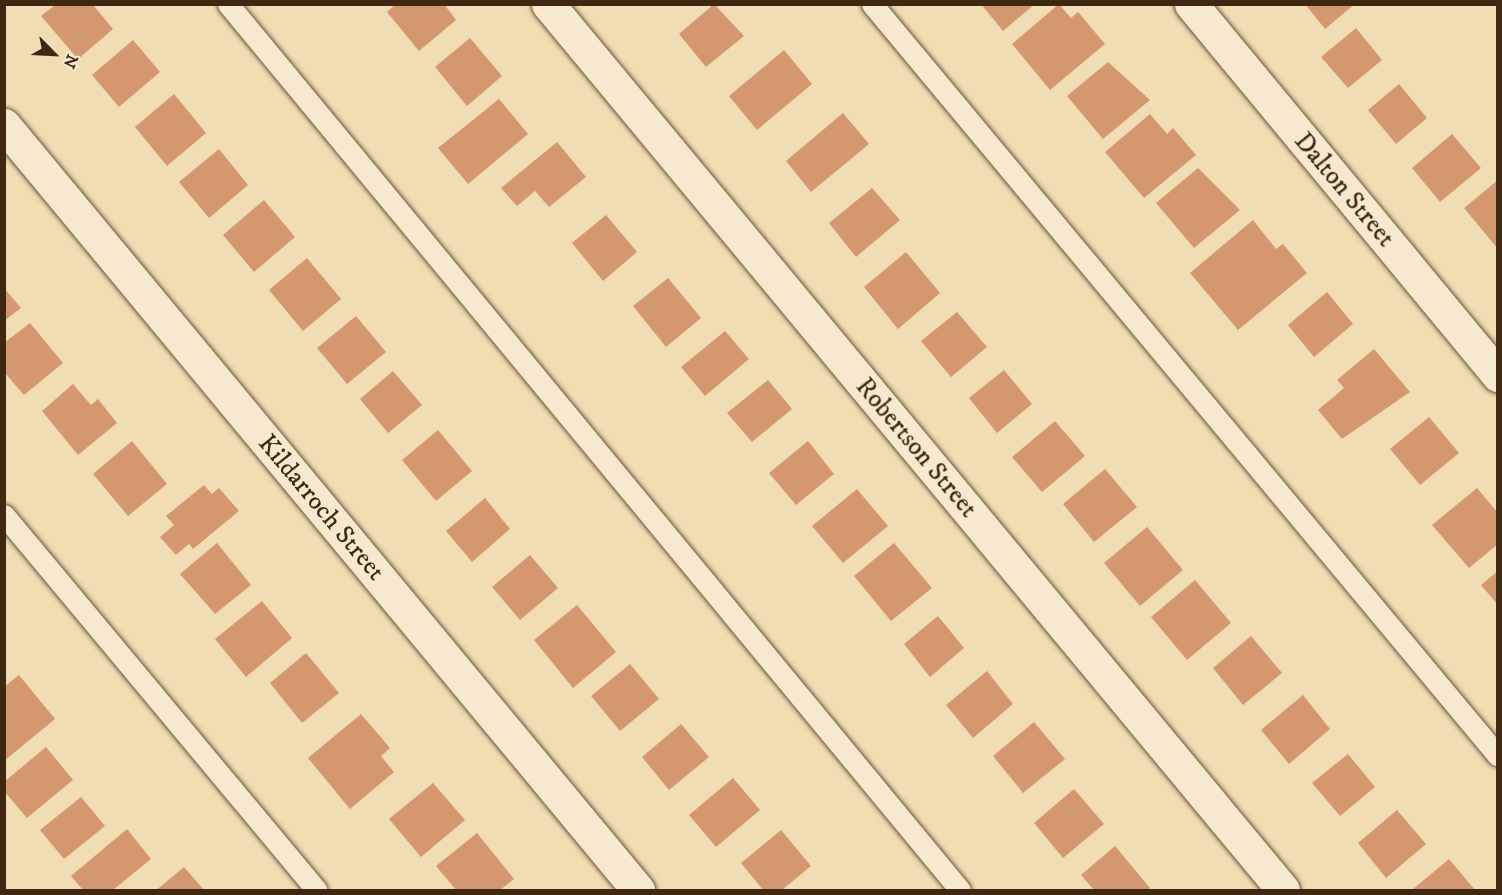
<!DOCTYPE html>
<style>
body{margin:0}
#map{position:relative;width:1502px;height:895px;overflow:hidden;background:#f1ddb3;font-family:"IM FELL DW Pica",serif}
div>[style]{position:absolute}
.building>*{inset:0;background:#d59770}
.roads{filter:drop-shadow(0 0 2px #6b553a) drop-shadow(0 0 2px #6b553a)}
.service>*{height:21px;margin:-10.5px;padding:0 10.5px;transform-origin:10.5px;border-radius:10.5px;background:#f6e9ce}
.minor>*{height:33px;margin:-16.5px;padding:0 16.5px;transform-origin:16.5px;border-radius:16.5px;background:#f6e9ce}
span{translate:-50% -50%;white-space:nowrap;text-align:center;line-height:1.15;-webkit-text-stroke:6px #f6e9ce;paint-order:stroke}
.street-label{font-size:26px;color:#3e2812}
.frame{position:absolute;inset:0;border:6px solid #3e2812;pointer-events:none}
.north{position:absolute;left:24px;top:24px;width:60px;height:60px;-webkit-text-stroke:4px #f6e9ce;paint-order:stroke;rotate:114deg;font-size:16px;font-weight:700;line-height:24px;text-align:center;color:#3e2812}
.north::after{content:'';display:block;margin:auto;width:21px;height:27px;background:#3e2812;clip-path:polygon(50% 0,100% 100%,50% 72%,0 100%)}
</style>
<div id="map">
<div class="building">
<i style="clip-path:polygon(396px 4px,444px 4px,456px 20px,419px 51px,387px 12px)"></i>
<i style="clip-path:polygon(714px 4px,744px 36px,706px 67px,679px 34px)"></i>
<i style="clip-path:polygon(981px 4px,1035px 4px,1003px 31px)"></i>
<i style="clip-path:polygon(1059px 4px,1071px 18px,1078px 12px,1105px 44px,1050px 90px,1012px 44px)"></i>
<i style="clip-path:polygon(1305px 4px,1355px 4px,1325px 29px)"></i>
<i style="clip-path:polygon(55px 5px,93px 5px,113px 29px,78px 59px,41px 16px)"></i>
<i style="clip-path:polygon(1356px 28px,1382px 60px,1348px 88px,1321px 57px)"></i>
<i style="clip-path:polygon(470px 38px,502px 76px,467px 106px,435px 67px)"></i>
<i style="clip-path:polygon(133px 40px,160px 72px,119px 107px,92px 75px)"></i>
<i style="clip-path:polygon(784px 50px,812px 84px,757px 130px,729px 96px)"></i>
<i style="clip-path:polygon(1108px 62px,1150px 100px,1103px 139px,1067px 96px)"></i>
<i style="clip-path:polygon(1399px 84px,1427px 118px,1396px 144px,1368px 110px)"></i>
<i style="clip-path:polygon(174px 94px,206px 133px,167px 166px,135px 127px)"></i>
<i style="clip-path:polygon(499px 99px,528px 134px,468px 184px,438px 148px)"></i>
<i style="clip-path:polygon(843px 113px,869px 144px,811px 192px,786px 161px)"></i>
<i style="clip-path:polygon(1150px 114px,1167px 134px,1173px 128px,1196px 155px,1144px 198px,1105px 152px)"></i>
<i style="clip-path:polygon(1452px 134px,1481px 168px,1440px 202px,1412px 168px)"></i>
<i style="clip-path:polygon(557px 142px,586px 177px,549px 207px,535px 191px,517px 206px,501px 188px)"></i>
<i style="clip-path:polygon(219px 149px,248px 185px,209px 218px,179px 182px)"></i>
<i style="clip-path:polygon(1198px 168px,1240px 210px,1194px 248px,1156px 203px)"></i>
<i style="clip-path:polygon(1498px 180px,1498px 249px,1464px 208px)"></i>
<i style="clip-path:polygon(872px 188px,900px 220px,856px 257px,829px 223px)"></i>
<i style="clip-path:polygon(264px 200px,295px 237px,254px 272px,223px 235px)"></i>
<i style="clip-path:polygon(606px 215px,637px 252px,603px 281px,572px 243px)"></i>
<i style="clip-path:polygon(1253px 220px,1276px 249px,1283px 244px,1307px 273px,1238px 330px,1190px 273px)"></i>
<i style="clip-path:polygon(906px 252px,940px 293px,898px 329px,864px 287px)"></i>
<i style="clip-path:polygon(307px 258px,341px 299px,303px 331px,269px 290px)"></i>
<i style="clip-path:polygon(668px 278px,701px 318px,666px 347px,633px 306px)"></i>
<i style="clip-path:polygon(4px 288px,21px 308px,4px 321px)"></i>
<i style="clip-path:polygon(1327px 292px,1353px 324px,1314px 357px,1288px 325px)"></i>
<i style="clip-path:polygon(957px 312px,987px 347px,951px 377px,921px 341px)"></i>
<i style="clip-path:polygon(356px 316px,386px 352px,347px 384px,317px 348px)"></i>
<i style="clip-path:polygon(30px 323px,63px 363px,24px 395px,4px 372px,4px 343px)"></i>
<i style="clip-path:polygon(725px 331px,749px 359px,705px 396px,681px 367px)"></i>
<i style="clip-path:polygon(1374px 349px,1410px 392px,1342px 439px,1318px 410px,1344px 388px,1337px 380px)"></i>
<i style="clip-path:polygon(1004px 370px,1032px 404px,997px 433px,969px 398px)"></i>
<i style="clip-path:polygon(393px 371px,422px 405px,388px 433px,360px 399px)"></i>
<i style="clip-path:polygon(768px 380px,792px 409px,752px 442px,727px 413px)"></i>
<i style="clip-path:polygon(73px 384px,91px 405px,98px 399px,117px 423px,78px 455px,42px 411px)"></i>
<i style="clip-path:polygon(1429px 417px,1459px 453px,1420px 485px,1390px 449px)"></i>
<i style="clip-path:polygon(1055px 421px,1085px 456px,1042px 492px,1012px 457px)"></i>
<i style="clip-path:polygon(438px 430px,472px 471px,436px 501px,402px 460px)"></i>
<i style="clip-path:polygon(132px 441px,167px 484px,128px 516px,93px 474px)"></i>
<i style="clip-path:polygon(808px 441px,834px 474px,796px 505px,769px 473px)"></i>
<i style="clip-path:polygon(1105px 469px,1137px 507px,1094px 542px,1063px 504px)"></i>
<i style="clip-path:polygon(204px 485px,212px 494px,219px 488px,239px 511px,193px 549px,189px 544px,176px 555px,160px 537px,174px 525px,166px 516px)"></i>
<i style="clip-path:polygon(1477px 488px,1498px 513px,1498px 544px,1469px 568px,1432px 525px)"></i>
<i style="clip-path:polygon(857px 489px,888px 526px,843px 563px,812px 526px)"></i>
<i style="clip-path:polygon(485px 498px,510px 529px,472px 562px,446px 531px)"></i>
<i style="clip-path:polygon(1147px 527px,1183px 570px,1140px 606px,1104px 563px)"></i>
<i style="clip-path:polygon(217px 543px,251px 585px,215px 614px,180px 574px)"></i>
<i style="clip-path:polygon(894px 543px,932px 588px,891px 621px,854px 576px)"></i>
<i style="clip-path:polygon(530px 555px,558px 588px,520px 620px,492px 587px)"></i>
<i style="clip-path:polygon(1498px 571px,1498px 605px,1481px 585px)"></i>
<i style="clip-path:polygon(1195px 580px,1231px 623px,1187px 660px,1151px 617px)"></i>
<i style="clip-path:polygon(262px 601px,292px 638px,246px 677px,215px 639px)"></i>
<i style="clip-path:polygon(577px 605px,616px 652px,573px 688px,534px 640px)"></i>
<i style="clip-path:polygon(938px 616px,964px 648px,930px 677px,904px 644px)"></i>
<i style="clip-path:polygon(1251px 636px,1282px 673px,1243px 705px,1213px 668px)"></i>
<i style="clip-path:polygon(306px 653px,339px 693px,302px 723px,270px 683px)"></i>
<i style="clip-path:polygon(630px 664px,659px 699px,620px 731px,591px 696px)"></i>
<i style="clip-path:polygon(987px 671px,1013px 704px,973px 738px,946px 705px)"></i>
<i style="clip-path:polygon(19px 675px,55px 719px,4px 761px,4px 687px)"></i>
<i style="clip-path:polygon(1303px 695px,1330px 729px,1289px 764px,1261px 730px)"></i>
<i style="clip-path:polygon(361px 714px,390px 748px,381px 756px,394px 772px,350px 809px,308px 758px)"></i>
<i style="clip-path:polygon(1034px 722px,1065px 759px,1023px 793px,993px 756px)"></i>
<i style="clip-path:polygon(681px 724px,709px 757px,669px 790px,642px 757px)"></i>
<i style="clip-path:polygon(46px 747px,73px 780px,27px 818px,4px 791px,4px 782px)"></i>
<i style="clip-path:polygon(1348px 754px,1375px 787px,1340px 816px,1312px 783px)"></i>
<i style="clip-path:polygon(733px 778px,760px 810px,716px 847px,689px 815px)"></i>
<i style="clip-path:polygon(433px 783px,465px 820px,421px 857px,389px 819px)"></i>
<i style="clip-path:polygon(1074px 789px,1104px 824px,1063px 858px,1034px 823px)"></i>
<i style="clip-path:polygon(81px 797px,105px 826px,64px 859px,40px 830px)"></i>
<i style="clip-path:polygon(1397px 810px,1426px 844px,1386px 878px,1358px 843px)"></i>
<i style="clip-path:polygon(127px 829px,151px 859px,113px 890px,83px 890px,71px 876px)"></i>
<i style="clip-path:polygon(781px 830px,811px 866px,782px 890px,763px 890px,741px 863px)"></i>
<i style="clip-path:polygon(477px 833px,514px 879px,500px 890px,456px 890px,436px 866px)"></i>
<i style="clip-path:polygon(1115px 846px,1150px 888px,1148px 890px,1094px 890px,1081px 875px)"></i>
<i style="clip-path:polygon(1449px 859px,1475px 890px,1412px 890px)"></i>
<i style="clip-path:polygon(184px 867px,204px 890px,156px 890px,160px 887px)"></i>
</div>
<div class="roads">
<div class="service">
<i style="left:228px;top:4px;width:1149px;rotate:50.44deg"></i>
<i style="left:872px;top:4px;width:978px;rotate:50.22deg"></i>
<i style="left:4px;top:515px;width:488px;rotate:50.2deg"></i>
</div>
<div class="minor">
<i style="left:548px;top:4px;width:1151px;rotate:50.32deg"></i>
<i style="left:1191px;top:4px;width:482px;rotate:50.4deg"></i>
<i style="left:4px;top:125px;width:994px;rotate:50.35deg"></i>
</div>
</div>
<div class="street-label">
<span style="left:1344px;top:190px;rotate:50deg">Dalton Street</span>
<span style="left:916px;top:448px;rotate:50deg">Robertson Street</span>
<span style="left:321px;top:508px;rotate:50deg">Kildarroch Street</span>
</div>
<div class="frame"></div>
<div class="north">N</div>
</div>
